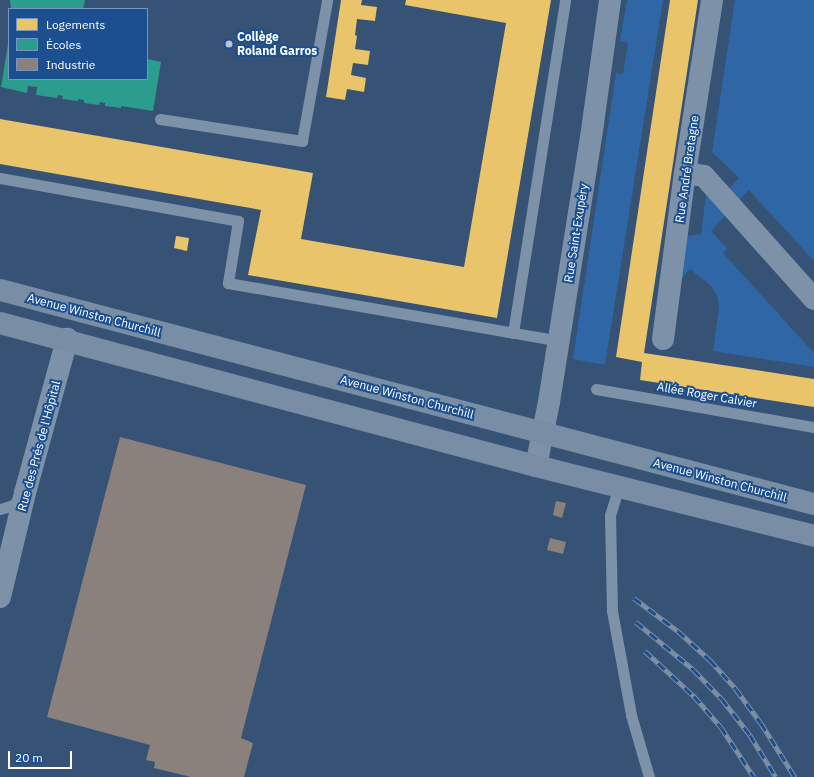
<!DOCTYPE html>
<meta charset="utf-8">
<style>
body{margin:0}
#map{position:relative;width:814px;height:777px;overflow:hidden;background:#365274;font-family:"IBM Plex Sans",sans-serif}
div>[style]{position:absolute}
.green>*{inset:0;background:#2f66a5}
.homes>*{inset:0;background:#e9c46a}
.schools>*{inset:0;background:#2a9d8f}
.industry>*{inset:0;background:#8a817c}
.lane>*{height:11px;margin:-5.5px;padding:0 5.5px;transform-origin:5.5px;border-radius:5.5px;background:#7d92a8}
.street>*{height:22px;margin:-11px;padding:0 11px;transform-origin:11px;border-radius:11px;background:#7d92a8}
.secondary>*{height:22px;margin:-11px;padding:0 11px;transform-origin:11px;border-radius:11px;background:#798da4}
.rail>*{height:4.5px;margin-top:-2.25px;transform-origin:0;background:repeating-linear-gradient(90deg,#1b4f8f 0 9px,#7e92a7 0 18px);box-sizing:border-box;border-block:1px solid #7e92a7}
.dots>*{width:11px;height:11px;translate:-50% -50%;box-sizing:border-box;border:2px solid #1b4f8f;border-radius:50%}
span{translate:-50% -50%;white-space:nowrap;text-align:center;line-height:1.15;-webkit-text-stroke:4px #1b4f8f;paint-order:stroke}
.poi-label{font-size:12px;color:#fff;font-weight:700}
.left{translate:0 -50%;text-align:left}
.street-label{font-size:12px;color:#fff}
.legend{position:absolute;left:8px;top:8px;width:140px;height:72px;box-sizing:border-box;background:#1b4f8f;border:1px solid #7695bc;margin:0;padding:5px 7px;list-style:none;font-size:12px;color:#fff}
.legend li{display:flex;align-items:center;gap:8px;height:20px}
.legend b{width:20px;border:1px solid #7695bc}
.scale{position:absolute;left:8px;top:751px;width:64px;height:18px;box-sizing:border-box;border:2px solid #fff;border-top:0;padding-left:5px;font-size:12px;line-height:14px;white-space:nowrap;color:#fff;-webkit-text-stroke:3px #1b4f8f;paint-order:stroke}
</style>
<div id="map">
<div class="green">
<i style="clip-path:polygon(627px 0,663px 0,605px 365px,573px 359px,616px 73px,623px 74px,628px 43px,620px 41px)"></i>
<i style="clip-path:polygon(735px 0,814px 0,814px 261px,749px 190px,739px 200px,729px 189px,739px 178px,712px 152px)"></i>
<i style="clip-path:polygon(706px 195px,710px 195px,728px 213px,711px 231px,727px 248px,723px 253px,814px 353px,814px 367px,713px 351px,719px 308px,717px 295px,710px 285px,690px 269px,680px 280px,683px 237px,701px 234px)"></i>
</div>
<div class="homes">
<i style="clip-path:polygon(341px 0,362px 0,361px 5px,377px 7px,375px 21px,357px 19px,355px 35px,357px 36px,355px 49px,370px 51px,368px 65px,353px 63px,351px 75px,366px 78px,364px 92px,347px 89px,345px 100px,326px 97px)"></i>
<i style="clip-path:polygon(406px 0,551px 0,497px 318px,248px 275px,261px 210px,0 164px,0 119px,313px 173px,301px 239px,464px 267px,506px 23px,405px 5px)"></i>
<i style="clip-path:polygon(670px 0,698px 0,644px 353px,814px 379px,814px 407px,640px 380px,642px 362px,616px 357px)"></i>
<i style="clip-path:polygon(176px 236px,189px 238px,187px 251px,174px 248px)"></i>
</div>
<div class="schools">
<i style="clip-path:polygon(10px 0,85px 0,83px 9px,11px 9px)"></i>
<i style="clip-path:polygon(8px 44px,9px 79px,147px 79px,147px 59px,161px 62px,153px 111px,121px 106px,121px 108px,105px 106px,105px 103px,100px 102px,99px 105px,84px 103px,84px 100px,78px 99px,78px 101px,62px 99px,63px 96px,58px 95px,57px 98px,36px 95px,37px 87px,28px 86px,27px 93px,1px 87px)"></i>
</div>
<div class="industry">
<i style="clip-path:polygon(120px 437px,306px 485px,241px 738px,253px 743px,244px 777px,191px 777px,154px 768px,155px 762px,146px 760px,150px 745px,47px 717px)"></i>
<i style="clip-path:polygon(556px 501px,566px 503px,562px 518px,553px 515px)"></i>
<i style="clip-path:polygon(550px 538px,566px 542px,563px 554px,547px 550px)"></i>
</div>
<div class="lane">
<i style="left:160px;top:119px;width:144px;rotate:8.8deg"></i>
<i style="left:302px;top:141px;width:143px;rotate:-79.9deg"></i>
<i style="left:0;top:178px;width:242px;rotate:10.2deg"></i>
<i style="left:238px;top:221px;width:63px;rotate:99.2deg"></i>
<i style="left:228px;top:283px;width:336px;rotate:9.9deg"></i>
<i style="left:513px;top:333px;width:337px;rotate:-81.1deg"></i>
<i style="left:596px;top:389px;width:221px;rotate:9.9deg"></i>
<i style="left:619px;top:486px;width:30px;rotate:107deg"></i>
<i style="left:610px;top:515px;width:96px;rotate:88.8deg"></i>
<i style="left:612px;top:611px;width:106px;rotate:79.6deg"></i>
<i style="left:631px;top:715px;width:65px;rotate:73.8deg"></i>
<i style="left:0;top:509px;width:14px;rotate:-17deg"></i>
<i style="left:13px;top:505px;width:11px;rotate:-45deg"></i>
</div>
<div class="street">
<i style="left:685px;top:173px;width:19px;rotate:9deg"></i>
<i style="left:704px;top:176px;width:165px;rotate:48.2deg"></i>
<i style="left:663px;top:339px;width:167px;rotate:-82.5deg"></i>
<i style="left:685px;top:173px;width:175px;rotate:-81.1deg"></i>
<i style="left:536px;top:466px;width:65px;rotate:-78.5deg"></i>
<i style="left:549px;top:402px;width:282px;rotate:-81deg"></i>
<i style="left:593px;top:123px;width:124px;rotate:-82.1deg"></i>
<i style="left:0;top:597px;width:107px;rotate:-76.5deg"></i>
<i style="left:25px;top:493px;width:160px;rotate:-74.7deg"></i>
</div>
<div class="secondary">
<i style="left:0;top:290px;width:842px;rotate:14.73deg"></i>
<i style="left:0;top:323px;width:555px;rotate:14.94deg"></i>
<i style="left:536px;top:466px;width:287px;rotate:14.1deg"></i>
</div>
<div class="rail">
<i style="left:634px;top:598px;width:55px;rotate:36.9deg"></i>
<i style="left:678px;top:631px;width:43px;rotate:42.2deg"></i>
<i style="left:710px;top:660px;width:39px;rotate:48deg"></i>
<i style="left:736px;top:689px;width:42px;rotate:53.7deg"></i>
<i style="left:761px;top:723px;width:64px;rotate:57.8deg"></i>
<i style="left:636px;top:622px;width:75px;rotate:39.6deg"></i>
<i style="left:694px;top:670px;width:40px;rotate:46deg"></i>
<i style="left:722px;top:699px;width:46px;rotate:52.1deg"></i>
<i style="left:750px;top:735px;width:49px;rotate:58.2deg"></i>
<i style="left:645px;top:651px;width:67px;rotate:42.6deg"></i>
<i style="left:694px;top:696px;width:41px;rotate:48.9deg"></i>
<i style="left:721px;top:727px;width:60px;rotate:56.6deg"></i>
</div>
<div class="dots">
<i style="left:229px;top:44px;background:#b9c2ce"></i>
</div>
<div class="poi-label">
<span class="left" style="left:237px;top:44px">Collège<br>Roland Garros</span>
</div>
<div class="street-label">
<span style="left:687px;top:169px;rotate:-82deg">Rue André Bretagne</span>
<span style="left:576px;top:233px;rotate:-81deg">Rue Saint-Exupéry</span>
<span style="left:94px;top:315px;rotate:15deg">Avenue Winston Churchill</span>
<span style="left:707px;top:395px;rotate:10deg">Allée Roger Calvier</span>
<span style="left:407px;top:397px;rotate:15deg">Avenue Winston Churchill</span>
<span style="left:39px;top:446px;rotate:-75deg">Rue des Prés de l'Hôpital</span>
<span style="left:720px;top:480px;rotate:15deg">Avenue Winston Churchill</span>
</div>
<ul class="legend">
<li><b style="height:11px;background:#e9c46a"></b>Logements</li>
<li><b style="height:11px;background:#2a9d8f"></b>Écoles</li>
<li><b style="height:11px;background:#8a817c"></b>Industrie</li>
</ul>
<div class="scale">20 m</div>
</div>
